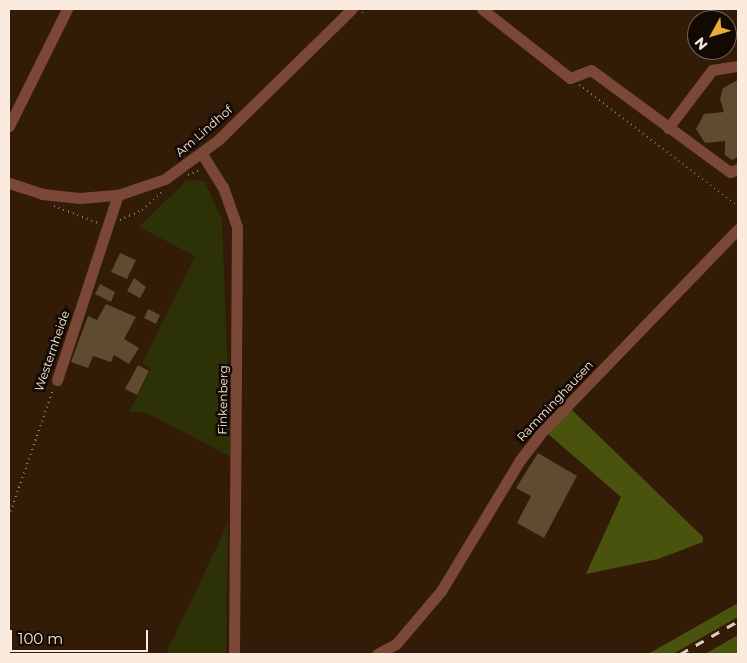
<!DOCTYPE html>
<style>
body{margin:0}
#map{position:relative;width:747px;height:663px;overflow:hidden;background:#331c07;font-family:Montserrat,sans-serif}
div>[style]{position:absolute}
.green>*{inset:0;background:#2c3205}
.forest>*{inset:0;background:#49530e}
.building>*{inset:0;background:#5f4b30}
.path>*{height:2px;margin-top:-1px;transform-origin:0;background:repeating-linear-gradient(90deg,#9a8675 0 1px,transparent 0 5px)}
.minor>*{height:11px;margin:-5.5px;padding:0 5.5px;transform-origin:5.5px;border-radius:5.5px;background:#7b4737}
.rail>*{height:2.5px;margin-top:-1.25px;transform-origin:0;background:repeating-linear-gradient(90deg,#ddcbbd 0 9px,transparent 0 18px)}
span{translate:-50% -50%;white-space:nowrap;text-align:center;line-height:1.15;-webkit-text-stroke:5px #130903;paint-order:stroke}
.street-label{font-size:12px;color:#fbebde}
.frame{position:absolute;inset:0;border:10px solid #fbebde;pointer-events:none}
.north{position:absolute;left:687px;top:10px;width:50px;height:50px;box-sizing:border-box;background:#130903;border:1px solid #70635b;border-radius:50%;rotate:231deg;font-size:14px;font-weight:700;line-height:20px;text-align:center;color:#fbebde}
.north::after{content:'';display:block;margin:auto;width:18px;height:22px;background:#e8ab37;clip-path:polygon(50% 0,100% 100%,50% 72%,0 100%)}
.scale{position:absolute;left:10px;top:630px;width:138px;height:22px;box-sizing:border-box;border:2px solid #fbebde;border-top:0;padding-left:6px;font-size:15px;line-height:18px;white-space:nowrap;color:#fbebde;-webkit-text-stroke:4px #130903;paint-order:stroke}
</style>
<div id="map">
<div class="green">
<i style="clip-path:polygon(187px 180px,204px 181px,222px 219px,231px 457px,147px 413px,129px 412px,151px 369px,142px 363px,195px 256px,139px 227px)"></i>
<i style="clip-path:polygon(228px 523px,226px 654px,166px 654px)"></i>
</div>
<div class="forest">
<i style="clip-path:polygon(571px 409px,703px 537px,703px 542px,658px 559px,586px 574px,621px 497px,548px 434px)"></i>
<i style="clip-path:polygon(738px 603px,738px 617px,673px 654px,648px 654px)"></i>
<i style="clip-path:polygon(738px 635px,738px 654px,705px 654px)"></i>
</div>
<div class="building">
<i style="clip-path:polygon(738px 80px,738px 157px,732px 160px,725px 155px,725px 141px,705px 143px,696px 129px,704px 114px,724px 112px,720px 99px,723px 88px)"></i>
<i style="clip-path:polygon(120px 253px,136px 260px,127px 279px,111px 272px)"></i>
<i style="clip-path:polygon(134px 278px,146px 287px,140px 298px,127px 291px)"></i>
<i style="clip-path:polygon(100px 284px,115px 292px,111px 302px,95px 294px)"></i>
<i style="clip-path:polygon(106px 304px,136px 317px,124px 339px,139px 348px,129px 364px,114px 355px,111px 362px,93px 356px,88px 368px,71px 362px,88px 316px,97px 320px)"></i>
<i style="clip-path:polygon(148px 309px,160px 315px,156px 324px,144px 318px)"></i>
<i style="clip-path:polygon(138px 365px,149px 371px,137px 395px,125px 389px)"></i>
<i style="clip-path:polygon(538px 453px,577px 476px,544px 538px,517px 523px,531px 496px,516px 488px)"></i>
</div>
<div class="path">
<i style="left:362px;top:13px;width:6px;rotate:-45deg"></i>
<i style="left:579px;top:85px;width:200px;rotate:37.3deg"></i>
<i style="left:188px;top:175px;width:14px;rotate:-21deg"></i>
<i style="left:54px;top:206px;width:47px;rotate:21.1deg"></i>
<i style="left:120px;top:220px;width:24px;rotate:-24deg"></i>
<i style="left:142px;top:210px;width:28px;rotate:-42deg"></i>
<i style="left:9px;top:516px;width:133px;rotate:-70.8deg"></i>
</div>
<div class="minor">
<i style="left:482px;top:9px;width:112px;rotate:38.1deg"></i>
<i style="left:570px;top:78px;width:22px;rotate:-21deg"></i>
<i style="left:591px;top:70px;width:172px;rotate:36.3deg"></i>
<i style="left:730px;top:172px;width:9px;rotate:-21deg"></i>
<i style="left:9px;top:126px;width:131px;rotate:-63.6deg"></i>
<i style="left:668px;top:128px;width:73px;rotate:-52.8deg"></i>
<i style="left:712px;top:70px;width:26px;rotate:-9deg"></i>
<i style="left:202px;top:154px;width:39px;rotate:58deg"></i>
<i style="left:223px;top:187px;width:42px;rotate:70.7deg"></i>
<i style="left:237px;top:227px;width:427px;rotate:90.4deg"></i>
<i style="left:9px;top:183px;width:35px;rotate:18deg"></i>
<i style="left:42px;top:194px;width:38px;rotate:6deg"></i>
<i style="left:80px;top:198px;width:38px;rotate:-5deg"></i>
<i style="left:118px;top:195px;width:50px;rotate:-18.8deg"></i>
<i style="left:165px;top:179px;width:66px;rotate:-36.3deg"></i>
<i style="left:218px;top:140px;width:187px;rotate:-44.4deg"></i>
<i style="left:57px;top:380px;width:195px;rotate:-71.8deg"></i>
<i style="left:377px;top:654px;width:21px;rotate:-28deg"></i>
<i style="left:396px;top:644px;width:70px;rotate:-49.7deg"></i>
<i style="left:441px;top:591px;width:153px;rotate:-58.9deg"></i>
<i style="left:520px;top:460px;width:33px;rotate:-52deg"></i>
<i style="left:540px;top:434px;width:285px;rotate:-46deg"></i>
</div>
<div class="rail">
<i style="left:680px;top:654px;width:67px;rotate:-29.6deg"></i>
</div>
<div class="street-label">
<span style="left:204px;top:131px;rotate:-41deg">Am Lindhof</span>
<span style="left:52px;top:351px;rotate:-71deg">Westernheide</span>
<span style="left:223px;top:400px;rotate:-89deg">Finkenberg</span>
<span style="left:555px;top:401px;rotate:-47deg">Ramminghausen</span>
</div>
<div class="frame"></div>
<div class="north">N</div>
<div class="scale">100 m</div>
</div>
